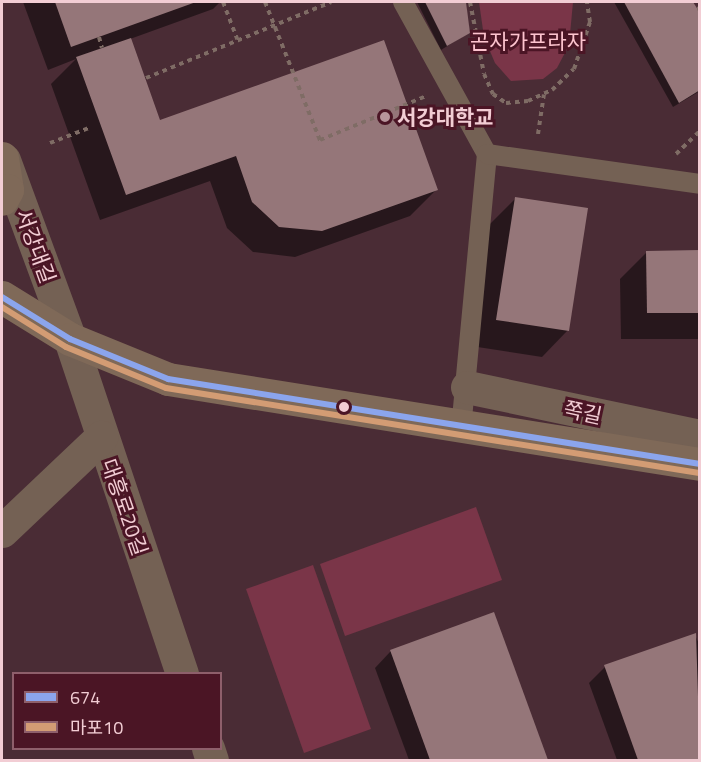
<!DOCTYPE html>
<meta charset="utf-8">
<style>
body{margin:0}
#map{position:relative;width:701px;height:762px;overflow:hidden;background:#4a2c35;font-family:"Titillium Web","Noto Sans KR",sans-serif}
div>[style]{position:absolute}
.green>*{inset:0;background:#7a3548}
.shadow>*{inset:0;background:#0007}
.building>*{inset:0;background:#957679}
.path>*{height:4px;margin-top:-2px;transform-origin:0;background:repeating-linear-gradient(90deg,#7f6c65 0 4.5px,transparent 0 9px)}
.service>*{height:20px;margin:-10px;padding:0 10px;transform-origin:10px;border-radius:10px;background:#746154}
.minor>*{height:33px;margin:-16.5px;padding:0 16.5px;transform-origin:16.5px;border-radius:16.5px;background:#746154}
.secondary>*{height:33px;margin:-16.5px;padding:0 16.5px;transform-origin:16.5px;border-radius:16.5px;background:#7f6958}
.bus-1>*{height:6px;margin:-3px;padding:0 3px;transform-origin:3px;border-radius:3px;background:#8ba5ed}
.bus-2>*{height:6px;margin:-3px;padding:0 3px;transform-origin:3px;border-radius:3px;background:#d39c74}
.dots>*{width:16px;height:16px;translate:-50% -50%;box-sizing:border-box;border:3px solid #4b1525;border-radius:50%}
span{translate:-50% -50%;white-space:nowrap;text-align:center;line-height:1.15;-webkit-text-stroke:6px #4b1525;paint-order:stroke}
.park-label{font-size:21px;color:#fdc4cf}
.poi-label{font-size:21px;color:#f2cdd4;font-weight:700}
.left{translate:0 -50%;text-align:left}
.street-label{font-size:21px;color:#f2cdd4}
.frame{position:absolute;inset:0;border:3px solid #f2cdd4;pointer-events:none}
.legend{position:absolute;left:12px;top:672px;width:210px;height:78px;box-sizing:border-box;background:#4b1525;border:2px solid #8e5f6b;margin:0;padding:8px 10px;list-style:none;font-size:18px;color:#f2cdd4}
.legend li{display:flex;align-items:center;gap:12px;height:30px}
.legend b{width:30px;border:2px solid #8e5f6b}
</style>
<div id="map">
<div class="green">
<i style="clip-path:polygon(479px 2px,573px 2px,569px 45px,557px 68px,543px 79px,511px 81px,495px 63px,484px 37px)"></i>
<i style="clip-path:polygon(476px 507px,502px 580px,345px 636px,320px 564px)"></i>
<i style="clip-path:polygon(313px 565px,371px 729px,304px 753px,246px 589px)"></i>
</div>
<div class="shadow">
<i style="clip-path:polygon(23px 2px,220px 2px,213px 9px,130px 39px,159px 122px,436px 190px,410px 216px,295px 257px,253px 252px,227px 228px,210px 181px,100px 220px,51px 84px,76px 59px,48px 70px)"></i>
<i style="clip-path:polygon(417px 2px,466px 2px,468px 33px,441px 50px)"></i>
<i style="clip-path:polygon(614px 2px,691px 2px,700px 16px,700px 91px,673px 107px)"></i>
<i style="clip-path:polygon(516px 198px,568px 330px,542px 357px,471px 346px,489px 225px)"></i>
<i style="clip-path:polygon(647px 252px,700px 252px,700px 339px,621px 339px,620px 279px)"></i>
<i style="clip-path:polygon(493px 614px,547px 760px,409px 760px,375px 668px,390px 652px)"></i>
<i style="clip-path:polygon(695px 635px,700px 646px,700px 760px,617px 760px,589px 683px,605px 667px)"></i>
</div>
<div class="building">
<i style="clip-path:polygon(55px 2px,196px 2px,71px 47px)"></i>
<i style="clip-path:polygon(425px 2px,466px 2px,470px 33px,447px 46px)"></i>
<i style="clip-path:polygon(624px 2px,693px 2px,700px 13px,700px 90px,679px 103px)"></i>
<i style="clip-path:polygon(131px 38px,160px 120px,384px 40px,438px 190px,322px 231px,279px 227px,252px 202px,236px 156px,126px 195px,76px 57px)"></i>
<i style="clip-path:polygon(515px 197px,588px 208px,569px 331px,496px 320px)"></i>
<i style="clip-path:polygon(700px 250px,700px 313px,647px 313px,646px 251px)"></i>
<i style="clip-path:polygon(494px 612px,548px 760px,430px 760px,390px 650px)"></i>
<i style="clip-path:polygon(696px 633px,700px 760px,638px 760px,604px 665px)"></i>
</div>
<div class="path">
<i style="left:223px;top:2px;width:40px;rotate:69deg"></i>
<i style="left:265px;top:2px;width:149px;rotate:68.3deg"></i>
<i style="left:320px;top:140px;width:113px;rotate:-22.5deg"></i>
<i style="left:470px;top:2px;width:73px;rotate:79deg"></i>
<i style="left:484px;top:74px;width:22px;rotate:66deg"></i>
<i style="left:493px;top:94px;width:16px;rotate:35deg"></i>
<i style="left:506px;top:103px;width:22px;rotate:-5deg"></i>
<i style="left:528px;top:101px;width:26px;rotate:-25deg"></i>
<i style="left:552px;top:90px;width:30px;rotate:-44deg"></i>
<i style="left:574px;top:69px;width:50px;rotate:-71.2deg"></i>
<i style="left:590px;top:22px;width:20px;rotate:-99deg"></i>
<i style="left:697px;top:9px;width:3px;rotate:-18deg"></i>
<i style="left:99px;top:37px;width:11px;rotate:75deg"></i>
<i style="left:146px;top:78px;width:200px;rotate:-22.3deg"></i>
<i style="left:538px;top:134px;width:40px;rotate:-81.5deg"></i>
<i style="left:50px;top:143px;width:44px;rotate:-21.3deg"></i>
<i style="left:676px;top:154px;width:33px;rotate:-44deg"></i>
</div>
<div class="service">
<i style="left:403px;top:2px;width:174px;rotate:61.1deg"></i>
<i style="left:487px;top:154px;width:275px;rotate:95.4deg"></i>
<i style="left:487px;top:154px;width:215px;rotate:8deg"></i>
</div>
<div class="minor">
<i style="left:4px;top:160px;width:191px;rotate:69.8deg"></i>
<i style="left:70px;top:339px;width:353px;rotate:71.5deg"></i>
<i style="left:467px;top:387px;width:238px;rotate:11.9deg"></i>
<i style="left:2px;top:531px;width:137px;rotate:-43.5deg"></i>
<i style="left:208px;top:748px;width:13px;rotate:72deg"></i>
</div>
<div class="secondary">
<i style="left:2px;top:158px;width:32px;rotate:81deg"></i>
<i style="left:7px;top:190px;width:10px;rotate:119deg"></i>
<i style="left:2px;top:297px;width:80px;rotate:31.7deg"></i>
<i style="left:70px;top:339px;width:106px;rotate:22.2deg"></i>
<i style="left:168px;top:379px;width:539px;rotate:9.08deg"></i>
</div>
<div class="bus-1">
<i style="left:2px;top:297px;width:80px;rotate:31.7deg"></i>
<i style="left:70px;top:339px;width:106px;rotate:22.2deg"></i>
<i style="left:168px;top:379px;width:539px;rotate:9.08deg"></i>
</div>
<div class="bus-2">
<i style="left:2px;top:307px;width:75px;rotate:32deg"></i>
<i style="left:66px;top:347px;width:108px;rotate:22.3deg"></i>
<i style="left:166px;top:388px;width:540px;rotate:9.06deg"></i>
</div>
<div class="dots">
<i style="left:385px;top:117px;background:#b7959c"></i>
<i style="left:344px;top:407px;background:#f2cdd4"></i>
</div>
<div class="park-label">
<span style="left:528px;top:41px">곤자가프라자</span>
</div>
<div class="poi-label">
<span class="left" style="left:397px;top:117px">서강대학교</span>
</div>
<div class="street-label">
<span style="left:36px;top:246px;rotate:70deg">서강대길</span>
<span style="left:583px;top:412px;rotate:12deg">쪽길</span>
<span style="left:125px;top:507px;rotate:71deg">대흥로20길</span>
</div>
<div class="frame"></div>
<ul class="legend">
<li><b style="height:8px;background:#8ba5ed"></b>674</li>
<li><b style="height:8px;background:#d39c74"></b>마포10</li>
</ul>
</div>
